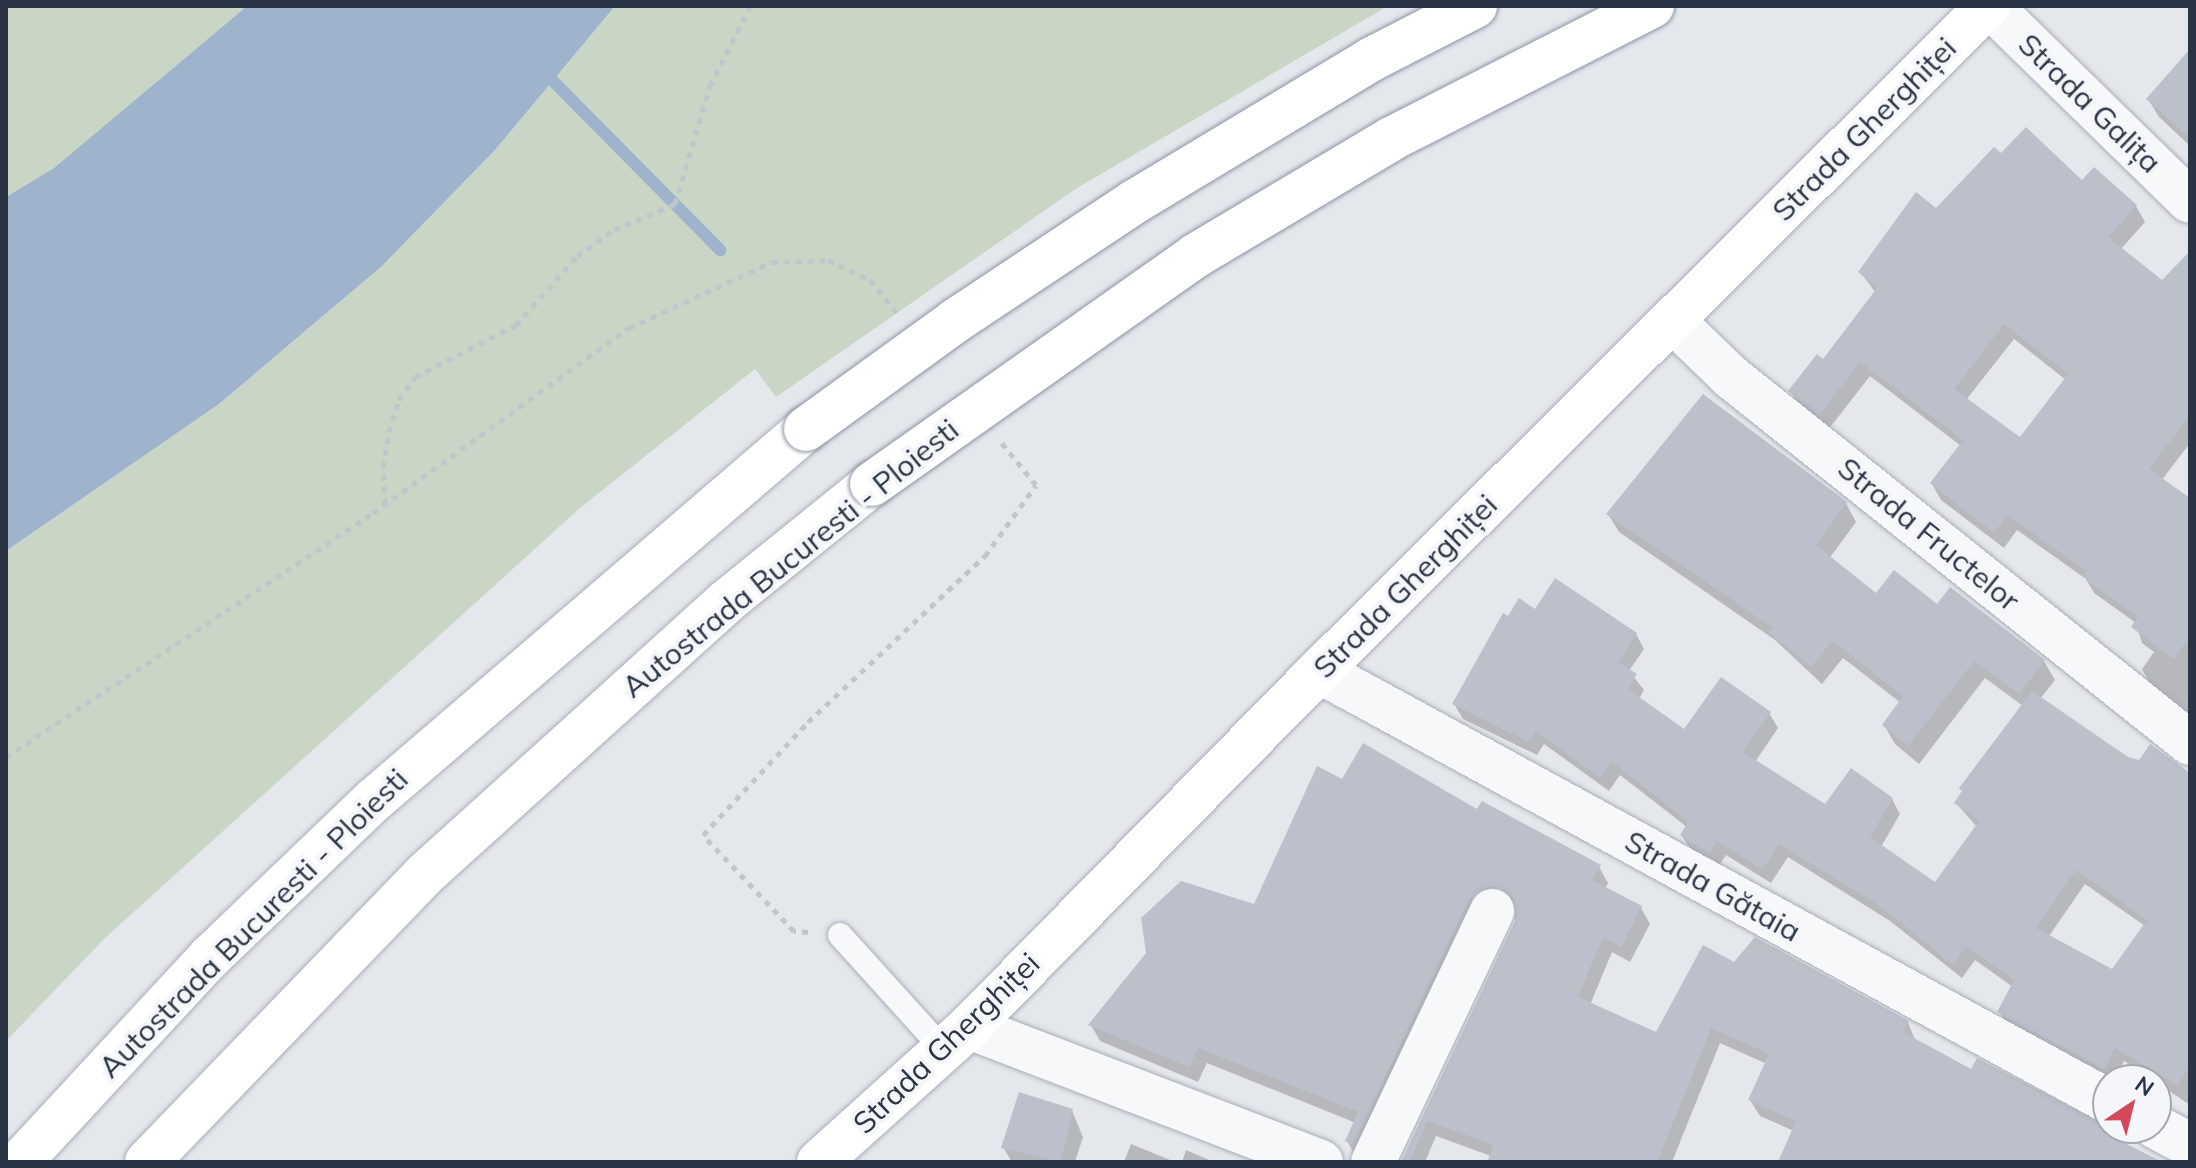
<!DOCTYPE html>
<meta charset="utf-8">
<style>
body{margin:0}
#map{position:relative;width:2196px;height:1168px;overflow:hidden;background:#e4e7ec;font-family:Mulish,sans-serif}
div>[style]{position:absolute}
.green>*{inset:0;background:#c9d6c5}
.water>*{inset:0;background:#9fb4cc}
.shadow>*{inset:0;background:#0003}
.stream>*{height:12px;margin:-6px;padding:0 6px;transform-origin:6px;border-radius:6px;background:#9fb4cc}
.building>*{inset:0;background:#bbc0ca}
.path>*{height:5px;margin-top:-2.5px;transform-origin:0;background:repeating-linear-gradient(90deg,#c2c5cb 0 6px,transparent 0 12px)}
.roads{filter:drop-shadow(0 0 2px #a9aeb7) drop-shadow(0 0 2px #a9aeb7)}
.lane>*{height:24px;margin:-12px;padding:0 12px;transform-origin:12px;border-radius:12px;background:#f7f8fa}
.street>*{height:44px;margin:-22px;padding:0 22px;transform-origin:22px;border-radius:22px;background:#f7f8fa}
.secondary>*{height:44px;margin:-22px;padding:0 22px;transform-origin:22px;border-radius:22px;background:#fff}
.highway>*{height:44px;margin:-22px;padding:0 22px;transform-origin:22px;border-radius:22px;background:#fff}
.bridges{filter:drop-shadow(0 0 2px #8b94a3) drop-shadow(0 0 2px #8b94a3)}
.highway-bridge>*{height:44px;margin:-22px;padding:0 22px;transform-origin:22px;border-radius:22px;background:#fff}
span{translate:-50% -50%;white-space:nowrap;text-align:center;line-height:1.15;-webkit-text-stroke:8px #f4f6f9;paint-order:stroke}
.street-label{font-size:30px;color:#2b3445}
.frame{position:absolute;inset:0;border:8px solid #2b3445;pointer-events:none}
.north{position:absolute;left:2092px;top:1064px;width:80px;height:80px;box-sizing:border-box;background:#f4f6f9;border:2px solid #a4a8b1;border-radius:50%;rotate:35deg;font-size:22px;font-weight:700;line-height:32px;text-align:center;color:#2b3445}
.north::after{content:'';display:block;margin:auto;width:28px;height:36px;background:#d1495b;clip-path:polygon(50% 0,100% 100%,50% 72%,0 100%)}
</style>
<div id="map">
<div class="green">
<i style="clip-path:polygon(6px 6px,247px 6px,54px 168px,6px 197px)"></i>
<i style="clip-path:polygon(615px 6px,1388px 6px,1077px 188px,776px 397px,755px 369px,580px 508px,104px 939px,6px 1041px,6px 551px,219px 404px,382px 266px,495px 150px)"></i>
</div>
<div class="water">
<i style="clip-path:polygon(247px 6px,615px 6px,495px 150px,382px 266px,219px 404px,6px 551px,6px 197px,54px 168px)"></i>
</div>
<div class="shadow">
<i style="clip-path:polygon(2190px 55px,2190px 146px,2159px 117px,2148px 99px)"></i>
<i style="clip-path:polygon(evenodd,2001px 156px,2136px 206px,2145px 222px,2120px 250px,2162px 282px,2190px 254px,2190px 443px,2161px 481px,2190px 501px,2190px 717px,2151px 685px,2142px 669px,2154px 652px,2142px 643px,2136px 623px,2094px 593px,2086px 579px,2017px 530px,2004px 548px,1941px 500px,1932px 484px,1961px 446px,1870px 376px,1828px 430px,1800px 407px,1791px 391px,1823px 362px,1876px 293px,1860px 272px,2001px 156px,2014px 339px,2066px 380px,2020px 440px,1966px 400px,2014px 339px)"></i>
<i style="clip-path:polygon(evenodd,1846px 503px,1856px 522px,1829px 559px,1876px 596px,1937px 607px,2044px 661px,2055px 680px,2040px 699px,2127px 758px,2190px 776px,2190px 1105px,2124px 1061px,2114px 1080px,2008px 1027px,2000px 1012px,2013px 987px,1975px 960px,1962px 978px,1890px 921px,1788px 857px,1771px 883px,1726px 855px,1718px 867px,1691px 850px,1682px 836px,1687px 827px,1620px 775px,1609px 791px,1544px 744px,1537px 755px,1463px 719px,1454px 704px,1509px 619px,1536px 612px,1636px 634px,1644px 649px,1629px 671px,1644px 690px,1639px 699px,1685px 731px,1769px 713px,1778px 728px,1755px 762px,1825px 807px,1892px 799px,1900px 814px,1881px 847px,1935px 885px,1977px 827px,1956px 803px,2023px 706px,1985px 678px,1919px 764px,1895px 744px,1884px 725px,1901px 703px,1843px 658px,1822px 684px,1775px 640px,1619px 532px,1608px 514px,1846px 503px,2085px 884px,2145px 926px,2113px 971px,2049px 936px,2085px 884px)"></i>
<i style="clip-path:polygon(1343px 782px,1478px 812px,1599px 867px,1608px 883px,1605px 889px,1641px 908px,1650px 924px,1630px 962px,1612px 952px,1590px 1005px,1657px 1035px,1735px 964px,1908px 1023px,1916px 1042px,1971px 1072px,2121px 1134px,2128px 1146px,2158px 1162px,1780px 1162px,1794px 1131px,1760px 1116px,1750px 1100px,1767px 1064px,1720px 1043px,1672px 1162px,1489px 1162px,1491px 1156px,1436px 1136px,1425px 1162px,1403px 1162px,1517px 921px,1516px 909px,1501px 901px,1357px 1158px,1347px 1141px,1356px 1123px,1207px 1063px,1198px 1082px,1100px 1041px,1091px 1025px,1255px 907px)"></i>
<i style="clip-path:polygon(1072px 1111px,1083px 1137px,1075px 1162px,1012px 1162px,1003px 1147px)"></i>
<i style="clip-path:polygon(1131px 1144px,1175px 1162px,1124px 1162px)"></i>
<i style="clip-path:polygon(1186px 1150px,1214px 1162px,1182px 1162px)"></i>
</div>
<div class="stream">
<i style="left:553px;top:81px;width:238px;rotate:45.3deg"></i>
</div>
<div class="building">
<i style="clip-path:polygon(2190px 49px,2190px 138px,2146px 99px)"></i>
<i style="clip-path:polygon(evenodd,2026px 127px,2082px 180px,2094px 167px,2137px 205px,2108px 237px,2162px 280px,2190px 251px,2190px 415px,2149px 469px,2190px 498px,2190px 636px,2174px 659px,2131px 627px,2138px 617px,2082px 576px,2086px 571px,2007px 515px,1994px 533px,1930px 483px,1963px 440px,1860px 362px,1819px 415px,1788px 391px,1817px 354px,1823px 359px,1877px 288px,1858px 272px,1916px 192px,1936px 208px,1994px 147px,2001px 153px,2026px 127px,2004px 324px,2068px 374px,2020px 437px,1954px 389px,2004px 324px)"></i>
<i style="clip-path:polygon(1703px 394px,1847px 502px,1816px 545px,1876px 593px,1894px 570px,1937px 604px,1950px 587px,2045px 660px,2019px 694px,1974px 661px,1908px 746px,1882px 725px,1903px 696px,1832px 641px,1811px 667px,1769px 633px,1773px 628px,1606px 514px)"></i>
<i style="clip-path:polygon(evenodd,1555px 578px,1637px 633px,1618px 662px,1637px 674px,1628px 689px,1684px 729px,1721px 677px,1771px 712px,1743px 752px,1825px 804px,1851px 768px,1893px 798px,1870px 837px,1935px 882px,1979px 821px,1954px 803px,1962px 791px,1959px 788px,2032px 691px,2128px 757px,2139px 760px,2150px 744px,2190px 773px,2190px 1065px,2178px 1086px,2115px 1048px,2104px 1070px,1997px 1012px,2014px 980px,1966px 946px,1953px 965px,1880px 906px,1779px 844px,1762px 870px,1717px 841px,1709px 854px,1680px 835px,1688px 822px,1611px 761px,1600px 778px,1536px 731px,1529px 742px,1452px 704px,1503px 613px,1508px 616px,1519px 598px,1535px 609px,1555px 578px,2076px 870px,2147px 920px,2112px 969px,2036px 928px,2076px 870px)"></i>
<i style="clip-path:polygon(1363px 743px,1477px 809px,1482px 801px,1601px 865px,1592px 880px,1642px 906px,1621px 947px,1603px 937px,1578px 997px,1656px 1032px,1703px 945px,1734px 962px,1755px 937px,1909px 1021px,1903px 1032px,1971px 1069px,1977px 1058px,2122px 1133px,2119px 1140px,2162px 1162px,1778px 1162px,1796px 1121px,1748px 1100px,1769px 1054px,1711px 1028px,1657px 1162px,1487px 1162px,1494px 1145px,1427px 1121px,1410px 1162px,1401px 1162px,1515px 921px,1513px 897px,1491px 886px,1469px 900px,1353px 1145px,1345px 1141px,1358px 1112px,1198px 1048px,1189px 1067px,1088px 1025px,1146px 953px,1141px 918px,1181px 881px,1254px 904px,1317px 766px,1342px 779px)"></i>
<i style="clip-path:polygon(1019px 1092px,1073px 1109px,1061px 1162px,1001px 1148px)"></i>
</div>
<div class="path">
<i style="left:385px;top:504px;width:37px;rotate:-93deg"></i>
<i style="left:383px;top:467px;width:36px;rotate:-80deg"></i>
<i style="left:389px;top:432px;width:34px;rotate:-73deg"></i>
<i style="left:399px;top:400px;width:28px;rotate:-55deg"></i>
<i style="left:415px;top:377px;width:114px;rotate:-27.2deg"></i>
<i style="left:516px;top:325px;width:92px;rotate:-48.5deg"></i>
<i style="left:577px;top:256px;width:45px;rotate:-35.1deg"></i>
<i style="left:614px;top:230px;width:66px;rotate:-23.1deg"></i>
<i style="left:675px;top:204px;width:123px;rotate:-73.5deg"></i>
<i style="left:710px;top:86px;width:89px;rotate:-63.4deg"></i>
<i style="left:6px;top:757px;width:441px;rotate:-33.6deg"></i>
<i style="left:373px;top:513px;width:316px;rotate:-35.9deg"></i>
<i style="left:629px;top:328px;width:157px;rotate:-24.8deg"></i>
<i style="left:772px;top:262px;width:56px;rotate:-2deg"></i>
<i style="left:828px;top:260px;width:47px;rotate:25.5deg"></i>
<i style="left:870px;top:280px;width:43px;rotate:50.7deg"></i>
<i style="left:808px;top:932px;width:14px;rotate:-176deg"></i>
<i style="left:794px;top:931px;width:132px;rotate:-133.5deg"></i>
<i style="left:703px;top:835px;width:154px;rotate:-47.1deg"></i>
<i style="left:808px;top:722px;width:243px;rotate:-43.2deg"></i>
<i style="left:985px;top:556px;width:87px;rotate:-54.3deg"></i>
<i style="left:1036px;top:485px;width:55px;rotate:-129.1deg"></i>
</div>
<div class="roads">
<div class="lane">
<i style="left:840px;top:935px;width:155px;rotate:47.9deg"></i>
</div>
<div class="street">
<i style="left:1990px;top:6px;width:279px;rotate:44.3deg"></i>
<i style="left:1672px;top:320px;width:82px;rotate:44deg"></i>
<i style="left:1731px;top:377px;width:587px;rotate:38.57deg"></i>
<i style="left:1319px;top:671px;width:899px;rotate:28.59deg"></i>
<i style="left:969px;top:1027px;width:377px;rotate:21deg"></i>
<i style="left:2156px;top:1127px;width:38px;rotate:28deg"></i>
<i style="left:1373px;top:1162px;width:278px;rotate:-64.6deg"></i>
</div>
<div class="secondary">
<i style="left:819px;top:1162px;width:202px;rotate:-42deg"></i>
<i style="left:969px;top:1027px;width:499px;rotate:-45.5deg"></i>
<i style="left:1319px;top:671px;width:943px;rotate:-44.83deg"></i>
</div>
<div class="highway">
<i style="left:20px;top:1162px;width:280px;rotate:-47.2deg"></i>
<i style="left:210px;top:957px;width:228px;rotate:-43.8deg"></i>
<i style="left:375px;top:799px;width:568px;rotate:-40.65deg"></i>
<i style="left:147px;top:1162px;width:400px;rotate:-46deg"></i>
<i style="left:425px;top:874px;width:407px;rotate:-42.1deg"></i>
<i style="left:727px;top:601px;width:186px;rotate:-38.9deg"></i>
</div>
</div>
<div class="bridges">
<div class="highway-bridge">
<i style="left:806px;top:429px;width:184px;rotate:-35.9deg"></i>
<i style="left:955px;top:321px;width:215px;rotate:-33.6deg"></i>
<i style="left:1134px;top:202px;width:278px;rotate:-31deg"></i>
<i style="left:1372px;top:59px;width:116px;rotate:-27.2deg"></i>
<i style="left:872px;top:484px;width:395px;rotate:-35.2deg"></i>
<i style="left:1195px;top:256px;width:228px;rotate:-30.8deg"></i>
<i style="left:1391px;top:139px;width:293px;rotate:-27deg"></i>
</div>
</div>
<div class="street-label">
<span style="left:2090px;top:103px;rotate:44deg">Strada Galița</span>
<span style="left:1864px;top:129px;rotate:-45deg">Strada Gherghiței</span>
<span style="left:1929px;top:534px;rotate:39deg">Strada Fructelor</span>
<span style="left:790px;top:558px;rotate:-39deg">Autostrada Bucuresti - Ploiesti</span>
<span style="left:1405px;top:586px;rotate:-45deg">Strada Gherghiței</span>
<span style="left:1713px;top:886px;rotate:29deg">Strada Gătaia</span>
<span style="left:253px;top:923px;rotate:-45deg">Autostrada Bucuresti - Ploiesti</span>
<span style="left:946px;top:1043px;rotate:-44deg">Strada Gherghiței</span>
</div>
<div class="frame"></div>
<div class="north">N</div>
</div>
